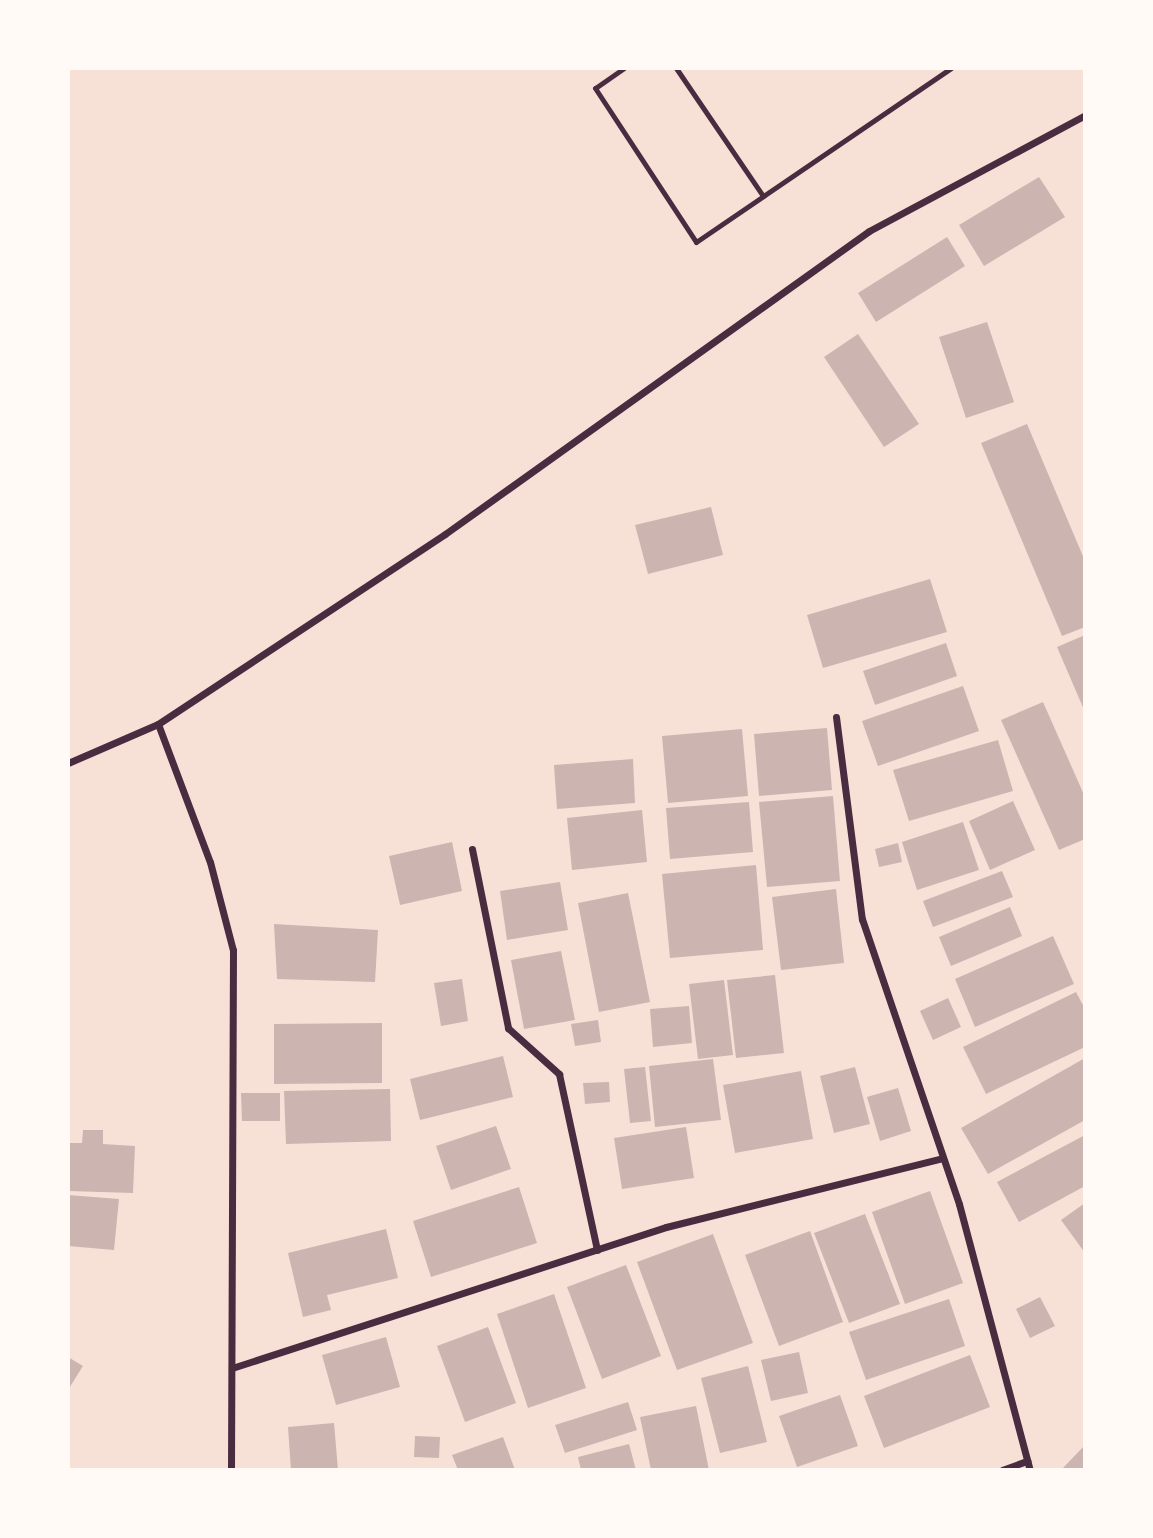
<!DOCTYPE html>
<style>
body{margin:0}
#map{position:relative;width:1153px;height:1538px;overflow:hidden;background:#f7e1d7;font-family:"Roboto Condensed",sans-serif}
div>[style]{position:absolute}
.building>*{inset:0;background:#ccb4b1}
.service>*{height:5px;margin:-2.5px;padding:0 2.5px;transform-origin:2.5px;border-radius:2.5px;background:#4a2c40}
.minor>*{height:7px;margin:-3.5px;padding:0 3.5px;transform-origin:3.5px;border-radius:3.5px;background:#4a2c40}
span{translate:-50% -50%;white-space:nowrap;text-align:center;line-height:1.15;-webkit-text-stroke:5px #fffaf5;paint-order:stroke}
.frame{position:absolute;inset:0;border:70px solid #fffaf5;pointer-events:none}
</style>
<div id="map">
<div class="building">
<i style="clip-path:polygon(1039px 177px,1065px 217px,984px 266px,959px 225px)"></i>
<i style="clip-path:polygon(947px 237px,965px 266px,876px 322px,858px 293px)"></i>
<i style="clip-path:polygon(987px 322px,1014px 402px,966px 418px,939px 337px)"></i>
<i style="clip-path:polygon(858px 334px,919px 424px,884px 447px,824px 357px)"></i>
<i style="clip-path:polygon(1027px 424px,1085px 561px,1085px 627px,1062px 636px,981px 443px)"></i>
<i style="clip-path:polygon(711px 507px,723px 555px,648px 574px,635px 525px)"></i>
<i style="clip-path:polygon(930px 579px,947px 632px,823px 668px,807px 615px)"></i>
<i style="clip-path:polygon(1085px 635px,1085px 712px,1057px 647px)"></i>
<i style="clip-path:polygon(946px 643px,957px 676px,875px 705px,863px 671px)"></i>
<i style="clip-path:polygon(963px 686px,979px 731px,878px 766px,862px 721px)"></i>
<i style="clip-path:polygon(1043px 702px,1085px 797px,1085px 839px,1059px 850px,1001px 720px)"></i>
<i style="clip-path:polygon(827px 728px,832px 790px,759px 796px,754px 734px)"></i>
<i style="clip-path:polygon(742px 729px,748px 796px,668px 803px,662px 736px)"></i>
<i style="clip-path:polygon(998px 740px,1013px 791px,909px 821px,893px 770px)"></i>
<i style="clip-path:polygon(633px 759px,635px 803px,557px 809px,554px 765px)"></i>
<i style="clip-path:polygon(833px 796px,840px 881px,767px 887px,759px 802px)"></i>
<i style="clip-path:polygon(1013px 801px,1035px 850px,990px 870px,969px 821px)"></i>
<i style="clip-path:polygon(749px 802px,753px 852px,670px 859px,666px 808px)"></i>
<i style="clip-path:polygon(642px 810px,647px 862px,572px 870px,567px 818px)"></i>
<i style="clip-path:polygon(963px 822px,979px 870px,917px 890px,902px 842px)"></i>
<i style="clip-path:polygon(452px 842px,462px 891px,400px 905px,389px 856px)"></i>
<i style="clip-path:polygon(898px 843px,902px 862px,879px 867px,875px 849px)"></i>
<i style="clip-path:polygon(756px 865px,763px 950px,670px 958px,662px 874px)"></i>
<i style="clip-path:polygon(1002px 871px,1013px 897px,933px 927px,923px 901px)"></i>
<i style="clip-path:polygon(560px 882px,568px 930px,507px 940px,500px 891px)"></i>
<i style="clip-path:polygon(836px 889px,844px 963px,781px 970px,772px 897px)"></i>
<i style="clip-path:polygon(628px 893px,650px 1002px,599px 1012px,578px 903px)"></i>
<i style="clip-path:polygon(1010px 907px,1022px 936px,951px 966px,939px 937px)"></i>
<i style="clip-path:polygon(274px 924px,378px 930px,375px 982px,277px 979px)"></i>
<i style="clip-path:polygon(1053px 936px,1074px 984px,975px 1027px,955px 979px)"></i>
<i style="clip-path:polygon(561px 951px,575px 1020px,524px 1029px,511px 960px)"></i>
<i style="clip-path:polygon(775px 975px,784px 1053px,736px 1058px,727px 980px)"></i>
<i style="clip-path:polygon(462px 979px,468px 1021px,441px 1026px,434px 983px)"></i>
<i style="clip-path:polygon(724px 980px,733px 1055px,698px 1059px,689px 984px)"></i>
<i style="clip-path:polygon(1076px 992px,1085px 1009px,1085px 1047px,986px 1094px,963px 1047px)"></i>
<i style="clip-path:polygon(948px 998px,961px 1027px,933px 1040px,920px 1011px)"></i>
<i style="clip-path:polygon(689px 1006px,692px 1043px,653px 1047px,650px 1009px)"></i>
<i style="clip-path:polygon(598px 1020px,601px 1042px,575px 1046px,571px 1024px)"></i>
<i style="clip-path:polygon(382px 1023px,382px 1083px,274px 1084px,274px 1024px)"></i>
<i style="clip-path:polygon(503px 1056px,513px 1097px,420px 1120px,410px 1079px)"></i>
<i style="clip-path:polygon(1085px 1058px,1085px 1120px,988px 1174px,961px 1128px)"></i>
<i style="clip-path:polygon(713px 1059px,721px 1120px,655px 1127px,649px 1066px)"></i>
<i style="clip-path:polygon(645px 1067px,651px 1121px,630px 1123px,624px 1069px)"></i>
<i style="clip-path:polygon(855px 1067px,870px 1124px,834px 1133px,820px 1076px)"></i>
<i style="clip-path:polygon(801px 1071px,813px 1139px,735px 1153px,723px 1085px)"></i>
<i style="clip-path:polygon(609px 1082px,610px 1102px,585px 1104px,583px 1083px)"></i>
<i style="clip-path:polygon(898px 1088px,911px 1131px,880px 1141px,867px 1097px)"></i>
<i style="clip-path:polygon(390px 1089px,391px 1141px,286px 1144px,284px 1091px)"></i>
<i style="clip-path:polygon(241px 1093px,280px 1093px,280px 1121px,242px 1121px)"></i>
<i style="clip-path:polygon(496px 1126px,511px 1169px,451px 1190px,436px 1146px)"></i>
<i style="clip-path:polygon(686px 1127px,694px 1178px,622px 1189px,614px 1138px)"></i>
<i style="clip-path:polygon(83px 1130px,103px 1130px,103px 1144px,135px 1146px,133px 1193px,68px 1191px,68px 1143px,82px 1143px)"></i>
<i style="clip-path:polygon(1085px 1135px,1085px 1186px,1019px 1222px,997px 1182px)"></i>
<i style="clip-path:polygon(519px 1187px,537px 1243px,431px 1277px,413px 1221px)"></i>
<i style="clip-path:polygon(930px 1191px,963px 1283px,905px 1304px,872px 1212px)"></i>
<i style="clip-path:polygon(68px 1195px,119px 1199px,114px 1250px,68px 1246px)"></i>
<i style="clip-path:polygon(1085px 1203px,1085px 1253px,1061px 1220px)"></i>
<i style="clip-path:polygon(865px 1214px,900px 1304px,849px 1323px,814px 1233px)"></i>
<i style="clip-path:polygon(386px 1229px,398px 1278px,327px 1295px,331px 1310px,303px 1317px,288px 1253px)"></i>
<i style="clip-path:polygon(810px 1231px,843px 1322px,779px 1346px,745px 1255px)"></i>
<i style="clip-path:polygon(713px 1234px,753px 1343px,677px 1370px,637px 1262px)"></i>
<i style="clip-path:polygon(626px 1265px,661px 1356px,602px 1379px,567px 1287px)"></i>
<i style="clip-path:polygon(554px 1294px,586px 1388px,528px 1408px,497px 1314px)"></i>
<i style="clip-path:polygon(1040px 1297px,1055px 1326px,1030px 1338px,1016px 1309px)"></i>
<i style="clip-path:polygon(949px 1299px,965px 1346px,866px 1380px,849px 1332px)"></i>
<i style="clip-path:polygon(488px 1327px,516px 1403px,465px 1422px,437px 1346px)"></i>
<i style="clip-path:polygon(386px 1337px,400px 1387px,336px 1405px,322px 1355px)"></i>
<i style="clip-path:polygon(799px 1352px,808px 1393px,771px 1401px,761px 1360px)"></i>
<i style="clip-path:polygon(970px 1355px,990px 1407px,884px 1448px,864px 1396px)"></i>
<i style="clip-path:polygon(68px 1357px,83px 1366px,68px 1390px)"></i>
<i style="clip-path:polygon(748px 1366px,767px 1442px,720px 1453px,701px 1378px)"></i>
<i style="clip-path:polygon(840px 1395px,858px 1446px,797px 1467px,779px 1416px)"></i>
<i style="clip-path:polygon(628px 1402px,637px 1430px,565px 1453px,555px 1425px)"></i>
<i style="clip-path:polygon(696px 1406px,709px 1470px,651px 1470px,640px 1417px)"></i>
<i style="clip-path:polygon(334px 1423px,338px 1470px,291px 1470px,288px 1427px)"></i>
<i style="clip-path:polygon(415px 1436px,440px 1437px,439px 1458px,414px 1457px)"></i>
<i style="clip-path:polygon(503px 1437px,515px 1470px,458px 1470px,452px 1455px)"></i>
<i style="clip-path:polygon(629px 1444px,636px 1470px,581px 1470px,578px 1457px)"></i>
<i style="clip-path:polygon(1085px 1445px,1085px 1470px,1066px 1470px,1063px 1468px)"></i>
</div>
<div class="service">
<i style="left:624px;top:68px;width:35px;rotate:145deg"></i>
<i style="left:595px;top:88px;width:184px;rotate:56.7deg"></i>
<i style="left:696px;top:242px;width:309px;rotate:-34.3deg"></i>
<i style="left:676px;top:68px;width:155px;rotate:55.8deg"></i>
</div>
<div class="minor">
<i style="left:836px;top:717px;width:204px;rotate:82.7deg"></i>
<i style="left:862px;top:919px;width:301px;rotate:71.2deg"></i>
<i style="left:959px;top:1204px;width:275px;rotate:75.1deg"></i>
<i style="left:158px;top:724px;width:147px;rotate:69.4deg"></i>
<i style="left:210px;top:862px;width:91px;rotate:75.4deg"></i>
<i style="left:233px;top:950px;width:520px;rotate:90.22deg"></i>
<i style="left:68px;top:763px;width:98px;rotate:-23.4deg"></i>
<i style="left:158px;top:724px;width:344px;rotate:-33.5deg"></i>
<i style="left:445px;top:534px;width:521px;rotate:-35.55deg"></i>
<i style="left:869px;top:231px;width:245px;rotate:-28.2deg"></i>
<i style="left:472px;top:849px;width:183px;rotate:78.6deg"></i>
<i style="left:508px;top:1028px;width:69px;rotate:42deg"></i>
<i style="left:559px;top:1074px;width:180px;rotate:77.8deg"></i>
<i style="left:232px;top:1368px;width:456px;rotate:-18deg"></i>
<i style="left:666px;top:1227px;width:285px;rotate:-14deg"></i>
<i style="left:1002px;top:1470px;width:27px;rotate:-20deg"></i>
</div>
<div class="frame"></div>
</div>
